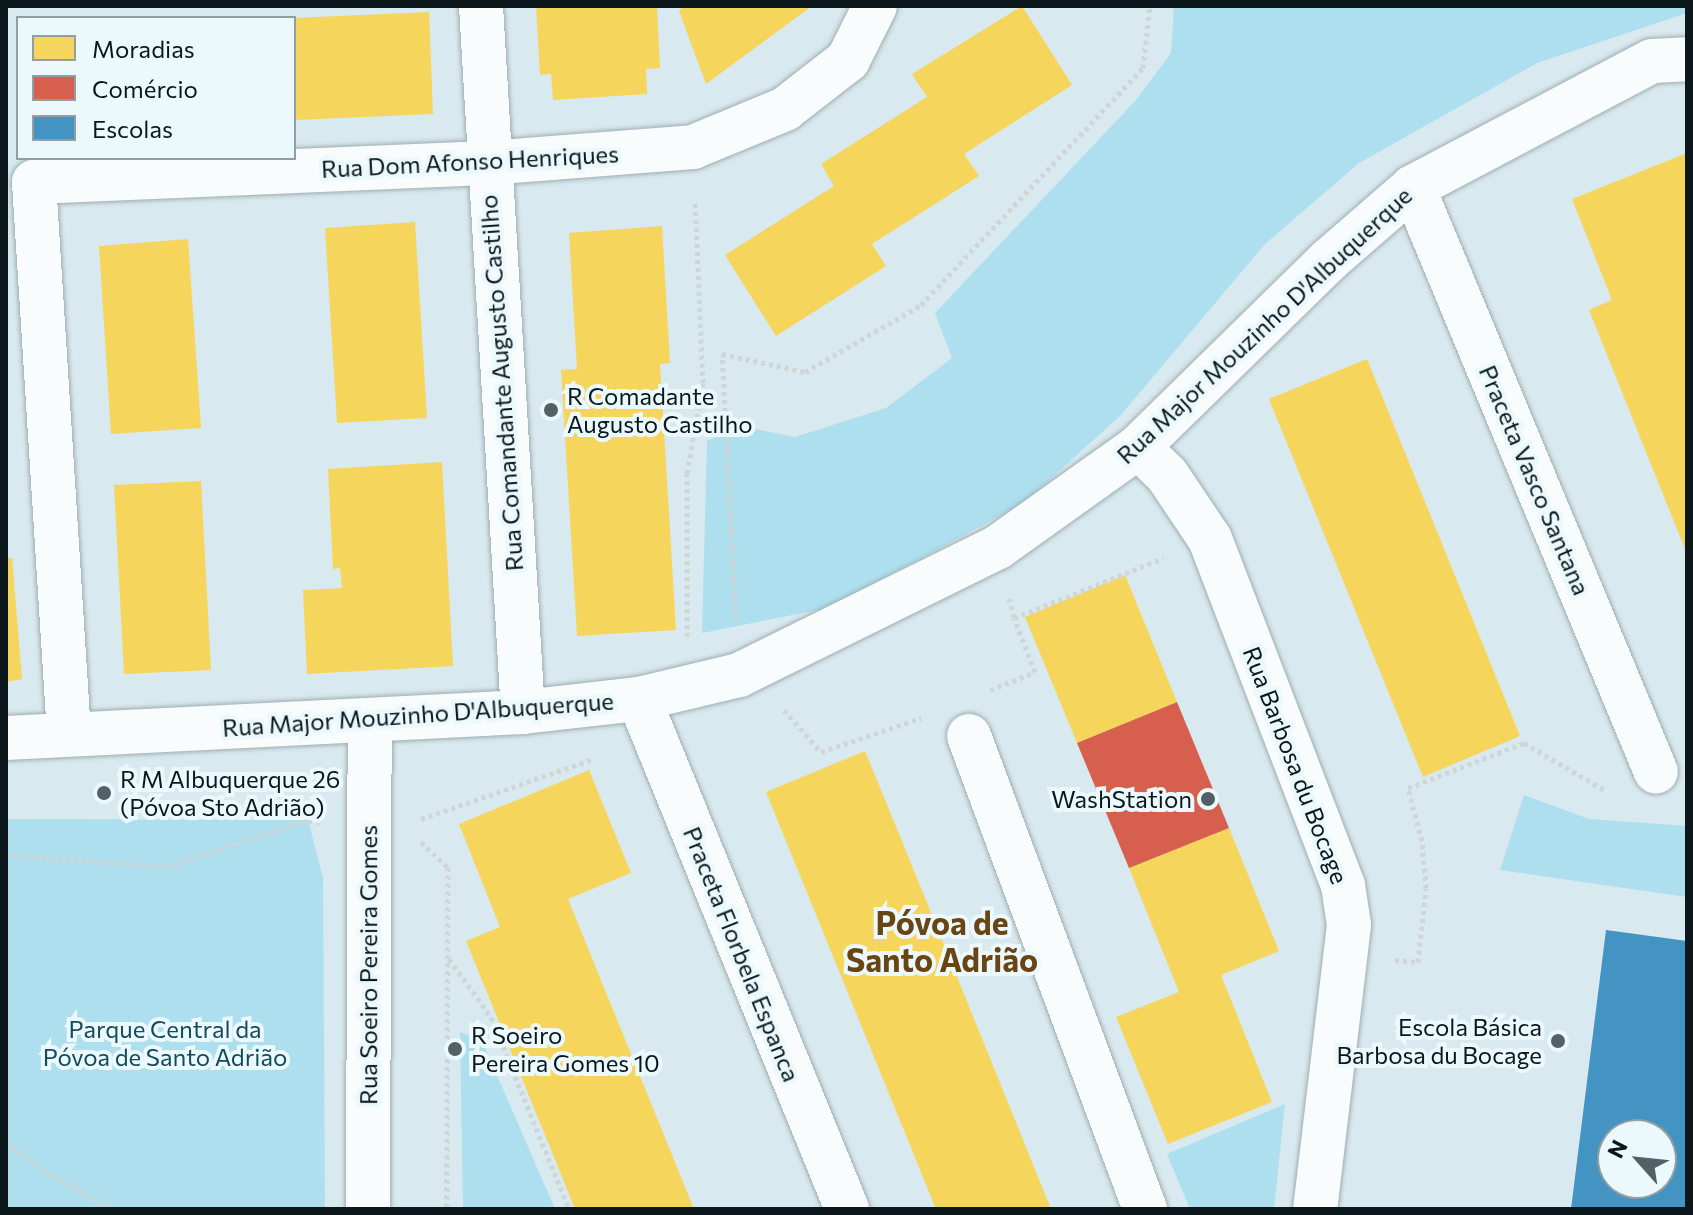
<!DOCTYPE html>
<meta charset="utf-8">
<style>
body{margin:0}
#map{position:relative;width:1693px;height:1215px;overflow:hidden;background:#d8e9ef;font-family:Commissioner,sans-serif}
div>[style]{position:absolute}
.green>*{inset:0;background:#aedfee}
.homes>*{inset:0;background:#f6d55c}
.shops>*{inset:0;background:#d6604d}
.schools>*{inset:0;background:#4393c3}
.path>*{height:5px;margin-top:-2.5px;transform-origin:0;background:repeating-linear-gradient(90deg,#d0d5d6 0 4px,transparent 0 8px)}
.roads{filter:drop-shadow(0 0 2px #9fadb1) drop-shadow(0 0 2px #9fadb1)}
.street>*{height:44px;margin:-22px;padding:0 22px;transform-origin:22px;border-radius:22px;background:#f9fcfd}
.dots>*{width:22px;height:22px;translate:-50% -50%;box-sizing:border-box;border:4px solid #ebf8fc;border-radius:50%}
span{translate:-50% -50%;white-space:nowrap;text-align:center;line-height:1.15;-webkit-text-stroke:8px #ebf8fc;paint-order:stroke}
.street-label{font-size:24px;color:#0c171b}
.poi-label{font-size:24px;color:#0c171b}
.left{translate:0 -50%;text-align:left}
.right{translate:-100% -50%;text-align:right}
.park-label{font-size:24px;color:#134b5a}
.district-label{font-size:32px;color:#694514;font-weight:700}
.frame{position:absolute;inset:0;border:8px solid #0c171b;pointer-events:none}
.legend{position:absolute;left:16px;top:16px;width:280px;height:144px;box-sizing:border-box;background:#ebf8fc;border:2px solid #929ea2;margin:0;padding:10px 14px;list-style:none;font-size:24px;color:#0c171b}
.legend li{display:flex;align-items:center;gap:16px;height:40px}
.legend b{width:40px;border:2px solid #929ea2}
.north{position:absolute;left:1597px;top:1119px;width:80px;height:80px;box-sizing:border-box;background:#ebf8fc;border:2px solid #929ea2;border-radius:50%;rotate:297deg;font-size:22px;font-weight:700;line-height:32px;text-align:center;color:#0c171b}
.north::after{content:'';display:block;margin:auto;width:28px;height:36px;background:#536065;clip-path:polygon(50% 0,100% 100%,50% 72%,0 100%)}
</style>
<div id="map">
<div class="green">
<i style="clip-path:polygon(1174px 6px,1687px 6px,1687px 13px,1537px 63px,1359px 163px,1265px 244px,1120px 416px,1024px 503px,828px 608px,702px 633px,707px 441px,740px 426px,795px 437px,886px 408px,952px 358px,935px 313px,1136px 100px,1171px 53px)"></i>
<i style="clip-path:polygon(1524px 795px,1589px 819px,1687px 826px,1687px 897px,1500px 870px)"></i>
<i style="clip-path:polygon(6px 819px,308px 820px,323px 878px,325px 1209px,6px 1209px)"></i>
<i style="clip-path:polygon(460px 1032px,482px 1041px,555px 1209px,463px 1209px)"></i>
<i style="clip-path:polygon(1285px 1104px,1274px 1209px,1190px 1209px,1167px 1154px)"></i>
</div>
<div class="homes">
<i style="clip-path:polygon(536px 6px,657px 6px,660px 68px,646px 69px,647px 94px,553px 100px,551px 74px,540px 75px)"></i>
<i style="clip-path:polygon(684px 6px,812px 6px,706px 84px,679px 11px)"></i>
<i style="clip-path:polygon(1022px 6px,1072px 85px,964px 154px,979px 176px,872px 244px,886px 266px,776px 336px,725px 255px,834px 186px,821px 164px,927px 97px,912px 74px)"></i>
<i style="clip-path:polygon(429px 12px,433px 114px,294px 120px,294px 18px)"></i>
<i style="clip-path:polygon(1687px 153px,1686px 271px,1687px 554px,1589px 310px,1612px 300px,1572px 199px)"></i>
<i style="clip-path:polygon(415px 222px,427px 418px,337px 423px,325px 228px)"></i>
<i style="clip-path:polygon(662px 226px,670px 363px,660px 364px,676px 630px,577px 636px,561px 370px,577px 369px,569px 233px)"></i>
<i style="clip-path:polygon(188px 239px,201px 428px,111px 434px,99px 246px)"></i>
<i style="clip-path:polygon(1367px 359px,1520px 736px,1423px 777px,1269px 399px)"></i>
<i style="clip-path:polygon(442px 462px,453px 666px,307px 674px,303px 590px,342px 588px,340px 568px,333px 569px,328px 469px)"></i>
<i style="clip-path:polygon(201px 481px,211px 670px,124px 674px,114px 485px)"></i>
<i style="clip-path:polygon(6px 558px,12px 558px,22px 679px,6px 682px)"></i>
<i style="clip-path:polygon(1125px 575px,1177px 702px,1077px 743px,1025px 617px)"></i>
<i style="clip-path:polygon(865px 751px,917px 878px,1051px 1209px,936px 1209px,766px 792px)"></i>
<i style="clip-path:polygon(589px 770px,631px 873px,568px 899px,694px 1209px,575px 1209px,466px 941px,500px 927px,459px 824px)"></i>
<i style="clip-path:polygon(1229px 828px,1279px 951px,1221px 975px,1272px 1102px,1168px 1144px,1116px 1017px,1179px 992px,1129px 868px)"></i>
</div>
<div class="shops">
<i style="clip-path:polygon(1177px 702px,1229px 828px,1129px 868px,1077px 743px)"></i>
</div>
<div class="schools">
<i style="clip-path:polygon(evenodd,1606px 930px,1687px 941px,1687px 1209px,1571px 1209px,1606px 930px,1613px 1135px,1661px 1135px,1661px 1183px,1613px 1183px,1613px 1135px)"></i>
</div>
<div class="path">
<i style="left:1009px;top:598px;width:21px;rotate:76deg"></i>
<i style="left:1014px;top:618px;width:161px;rotate:-21.9deg"></i>
<i style="left:736px;top:619px;width:265px;rotate:-93deg"></i>
<i style="left:722px;top:354px;width:85px;rotate:12.2deg"></i>
<i style="left:805px;top:372px;width:134px;rotate:-30deg"></i>
<i style="left:921px;top:305px;width:325px;rotate:-46.9deg"></i>
<i style="left:1143px;top:68px;width:62px;rotate:-83.6deg"></i>
<i style="left:687px;top:636px;width:163px;rotate:-90deg"></i>
<i style="left:687px;top:473px;width:91px;rotate:-79.9deg"></i>
<i style="left:703px;top:383px;width:183px;rotate:-92.5deg"></i>
<i style="left:990px;top:690px;width:48px;rotate:-21.8deg"></i>
<i style="left:1035px;top:672px;width:58px;rotate:-111.3deg"></i>
<i style="left:784px;top:710px;width:56px;rotate:48.6deg"></i>
<i style="left:821px;top:752px;width:106px;rotate:-18.8deg"></i>
<i style="left:421px;top:819px;width:182px;rotate:-19.2deg"></i>
<i style="left:421px;top:842px;width:37px;rotate:43deg"></i>
<i style="left:448px;top:867px;width:342px;rotate:90.2deg"></i>
<i style="left:6px;top:855px;width:160px;rotate:4.3deg"></i>
<i style="left:166px;top:867px;width:150px;rotate:-18.3deg"></i>
<i style="left:308px;top:820px;width:13px;rotate:9deg"></i>
<i style="left:449px;top:959px;width:72px;rotate:54.1deg"></i>
<i style="left:491px;top:1017px;width:207px;rotate:67.9deg"></i>
<i style="left:1395px;top:960px;width:23px;rotate:5deg"></i>
<i style="left:1418px;top:962px;width:74px;rotate:-83.8deg"></i>
<i style="left:1426px;top:888px;width:47px;rotate:-94.9deg"></i>
<i style="left:1422px;top:841px;width:55px;rotate:-104.8deg"></i>
<i style="left:1408px;top:788px;width:124px;rotate:-21.2deg"></i>
<i style="left:1524px;top:743px;width:95px;rotate:30.3deg"></i>
<i style="left:6px;top:1141px;width:49px;rotate:37.6deg"></i>
<i style="left:45px;top:1171px;width:78px;rotate:29.2deg"></i>
</div>
<div class="roads">
<div class="street">
<i style="left:481px;top:6px;width:707px;rotate:86.6deg"></i>
<i style="left:1413px;top:187px;width:633px;rotate:67.44deg"></i>
<i style="left:1138px;top:447px;width:40px;rotate:44deg"></i>
<i style="left:1167px;top:475px;width:77px;rotate:56.1deg"></i>
<i style="left:1210px;top:539px;width:371px;rotate:69deg"></i>
<i style="left:1343px;top:885px;width:40px;rotate:81.5deg"></i>
<i style="left:1349px;top:925px;width:286px;rotate:96.8deg"></i>
<i style="left:639px;top:699px;width:551px;rotate:67.81deg"></i>
<i style="left:69px;top:734px;width:553px;rotate:-93.63deg"></i>
<i style="left:34px;top:182px;width:453px;rotate:-2.4deg"></i>
<i style="left:487px;top:163px;width:207px;rotate:-4.4deg"></i>
<i style="left:693px;top:147px;width:100px;rotate:-22.4deg"></i>
<i style="left:785px;top:109px;width:80px;rotate:-37.9deg"></i>
<i style="left:848px;top:60px;width:60px;rotate:-63.4deg"></i>
<i style="left:969px;top:736px;width:505px;rotate:69.59deg"></i>
<i style="left:6px;top:738px;width:518px;rotate:-2.88deg"></i>
<i style="left:523px;top:712px;width:117px;rotate:-6.4deg"></i>
<i style="left:639px;top:699px;width:103px;rotate:-13.5deg"></i>
<i style="left:739px;top:675px;width:289px;rotate:-26.3deg"></i>
<i style="left:998px;top:547px;width:172px;rotate:-35.5deg"></i>
<i style="left:1138px;top:447px;width:267px;rotate:-44.4deg"></i>
<i style="left:1329px;top:260px;width:111px;rotate:-41deg"></i>
<i style="left:1413px;top:187px;width:270px;rotate:-27.8deg"></i>
<i style="left:1652px;top:61px;width:35px;rotate:-3deg"></i>
<i style="left:368px;top:1209px;width:488px;rotate:-89.8deg"></i>
</div>
</div>
<div class="dots">
<i style="left:551px;top:410px;background:#536065"></i>
<i style="left:104px;top:793px;background:#536065"></i>
<i style="left:1208px;top:799px;background:#536065"></i>
<i style="left:1558px;top:1041px;background:#536065"></i>
<i style="left:455px;top:1049px;background:#536065"></i>
</div>
<div class="street-label">
<span style="left:470px;top:161px;rotate:-3deg">Rua Dom Afonso Henriques</span>
<span style="left:1264px;top:325px;rotate:-43deg">Rua Major Mouzinho D'Albuquerque</span>
<span style="left:501px;top:383px;rotate:-94deg">Rua Comandante Augusto Castilho</span>
<span style="left:1535px;top:480px;rotate:67deg">Praceta Vasco Santana</span>
<span style="left:418px;top:714px;rotate:-4deg">Rua Major Mouzinho D'Albuquerque</span>
<span style="left:1296px;top:765px;rotate:69deg">Rua Barbosa du Bocage</span>
<span style="left:742px;top:954px;rotate:68deg">Praceta Florbela Espanca</span>
<span style="left:368px;top:965px;rotate:-90deg">Rua Soeiro Pereira Gomes</span>
</div>
<div class="poi-label">
<span class="left" style="left:567px;top:410px">R Comadante<br>Augusto Castilho</span>
<span class="left" style="left:120px;top:793px">R M Albuquerque 26<br>(Póvoa Sto Adrião)</span>
<span class="right" style="left:1192px;top:799px">WashStation</span>
<span class="right" style="left:1542px;top:1041px">Escola Básica<br>Barbosa du Bocage</span>
<span class="left" style="left:471px;top:1049px">R Soeiro<br>Pereira Gomes 10</span>
</div>
<div class="park-label">
<span style="left:165px;top:1043px">Parque Central da<br>Póvoa de Santo Adrião</span>
</div>
<div class="district-label">
<span style="left:942px;top:941px">Póvoa de<br>Santo Adrião</span>
</div>
<div class="frame"></div>
<ul class="legend">
<li><b style="height:22px;background:#f6d55c"></b>Moradias</li>
<li><b style="height:22px;background:#d6604d"></b>Comércio</li>
<li><b style="height:22px;background:#4393c3"></b>Escolas</li>
</ul>
<div class="north">N</div>
</div>
